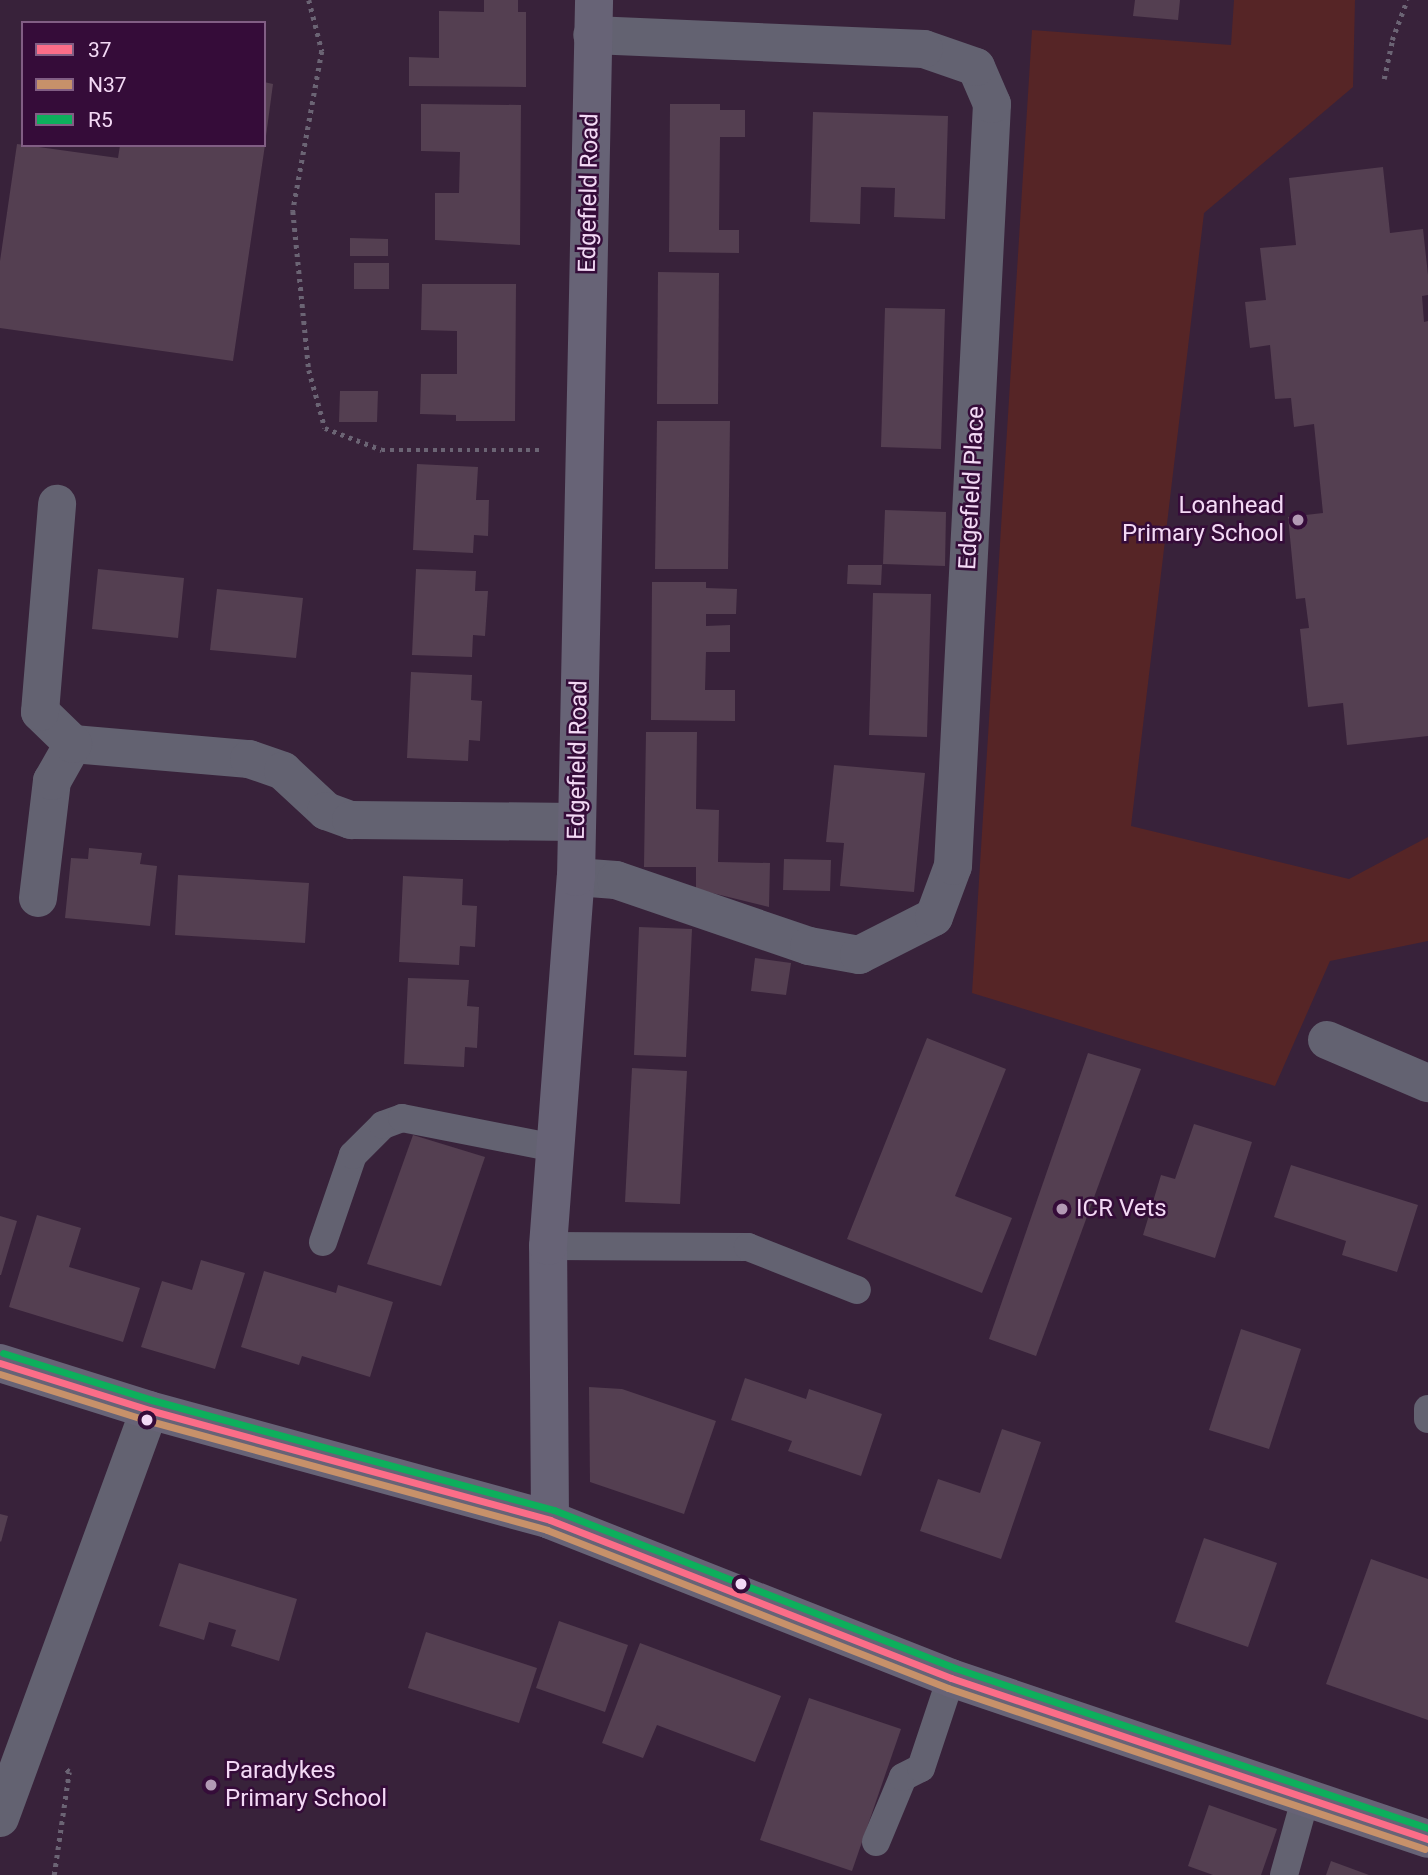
<!DOCTYPE html>
<style>
body{margin:0}
#map{position:relative;width:1428px;height:1875px;overflow:hidden;background:#38223a;font-family:Roboto,sans-serif}
div>[style]{position:absolute}
.green>*{inset:0;background:#562526}
.building>*{inset:0;background:#543f51}
.path>*{height:4.5px;margin-top:-2.25px;transform-origin:0;background:repeating-linear-gradient(90deg,#6b6474 0 3.5px,transparent 0 8.5px)}
.lane>*{height:28px;margin:-14px;padding:0 14px;transform-origin:14px;border-radius:14px;background:#636271}
.street>*{height:38px;margin:-19px;padding:0 19px;transform-origin:19px;border-radius:19px;background:#636271}
.secondary>*{height:38px;margin:-19px;padding:0 19px;transform-origin:19px;border-radius:19px;background:#676376}
.bus-1>*{height:7px;margin:-3.5px;padding:0 3.5px;transform-origin:3.5px;border-radius:3.5px;background:#fb6d88}
.bus-2>*{height:7px;margin:-3.5px;padding:0 3.5px;transform-origin:3.5px;border-radius:3.5px;background:#c7916a}
.bus-3>*{height:7px;margin:-3.5px;padding:0 3.5px;transform-origin:3.5px;border-radius:3.5px;background:#0daf5c}
.dots>*{width:19px;height:19px;translate:-50% -50%;box-sizing:border-box;border:4px solid #350c39;border-radius:50%}
span{translate:-50% -50%;white-space:nowrap;text-align:center;line-height:1.15;-webkit-text-stroke:5px #350c39;paint-order:stroke}
.street-label{font-size:24px;color:#f3d9f5}
.poi-label{font-size:24px;color:#f3d9f5}
.right{translate:-100% -50%;text-align:right}
.left{translate:0 -50%;text-align:left}
.legend{position:absolute;left:21px;top:21px;width:245px;height:126px;box-sizing:border-box;background:#350c39;border:2px solid #815e84;margin:0;padding:9px 12px;list-style:none;font-size:21px;color:#f3d9f5}
.legend li{display:flex;align-items:center;gap:14px;height:35px}
.legend b{width:35px;border:2px solid #815e84}
</style>
<div id="map">
<div class="green">
<i style="clip-path:polygon(1234px 0,1355px 0,1353px 87px,1204px 213px,1131px 826px,1349px 879px,1428px 837px,1428px 941px,1330px 961px,1275px 1086px,972px 993px,1032px 30px,1231px 45px)"></i>
</div>
<div class="building">
<i style="clip-path:polygon(484px 0,518px 0,518px 12px,526px 12px,526px 87px,409px 86px,409px 57px,439px 58px,439px 11px,484px 12px)"></i>
<i style="clip-path:polygon(1135px 0,1180px 0,1178px 20px,1133px 16px)"></i>
<i style="clip-path:polygon(264px 82px,273px 84px,266px 136px,264px 136px)"></i>
<i style="clip-path:polygon(421px 104px,521px 105px,520px 245px,435px 240px,435px 193px,459px 193px,460px 152px,421px 151px)"></i>
<i style="clip-path:polygon(670px 104px,720px 104px,720px 110px,745px 110px,745px 137px,720px 137px,719px 230px,739px 230px,739px 253px,669px 252px)"></i>
<i style="clip-path:polygon(813px 112px,948px 116px,945px 219px,894px 217px,895px 188px,861px 187px,860px 224px,810px 222px)"></i>
<i style="clip-path:polygon(17px 144px,118px 158px,120px 145px,265px 145px,233px 361px,0 328px,0 261px)"></i>
<i style="clip-path:polygon(1383px 167px,1390px 233px,1423px 229px,1428px 275px,1428px 295px,1422px 296px,1424px 322px,1428px 321px,1428px 736px,1347px 745px,1343px 703px,1308px 707px,1300px 629px,1309px 628px,1305px 598px,1296px 599px,1288px 517px,1323px 513px,1314px 424px,1294px 427px,1291px 398px,1275px 399px,1270px 345px,1250px 348px,1245px 302px,1266px 300px,1260px 248px,1296px 245px,1289px 178px)"></i>
<i style="clip-path:polygon(350px 238px,388px 239px,388px 256px,350px 256px)"></i>
<i style="clip-path:polygon(354px 263px,389px 263px,389px 289px,354px 289px)"></i>
<i style="clip-path:polygon(658px 272px,719px 273px,718px 404px,657px 404px)"></i>
<i style="clip-path:polygon(422px 284px,516px 284px,515px 421px,456px 421px,456px 415px,420px 414px,421px 374px,457px 374px,457px 331px,421px 330px)"></i>
<i style="clip-path:polygon(885px 308px,945px 309px,941px 449px,881px 447px)"></i>
<i style="clip-path:polygon(340px 391px,378px 391px,377px 422px,339px 422px)"></i>
<i style="clip-path:polygon(657px 421px,730px 421px,728px 569px,655px 569px)"></i>
<i style="clip-path:polygon(417px 464px,478px 467px,476px 500px,489px 500px,488px 536px,474px 535px,473px 553px,413px 550px)"></i>
<i style="clip-path:polygon(885px 510px,946px 512px,945px 566px,883px 564px)"></i>
<i style="clip-path:polygon(848px 565px,882px 565px,881px 585px,847px 584px)"></i>
<i style="clip-path:polygon(98px 569px,184px 578px,178px 638px,92px 629px)"></i>
<i style="clip-path:polygon(416px 569px,476px 571px,475px 591px,488px 591px,485px 636px,473px 635px,472px 657px,412px 655px)"></i>
<i style="clip-path:polygon(652px 582px,706px 582px,706px 588px,737px 589px,736px 614px,706px 614px,706px 626px,730px 625px,730px 652px,706px 652px,705px 690px,735px 690px,735px 721px,651px 720px)"></i>
<i style="clip-path:polygon(217px 589px,303px 598px,296px 658px,210px 650px)"></i>
<i style="clip-path:polygon(873px 593px,931px 594px,927px 737px,869px 735px)"></i>
<i style="clip-path:polygon(411px 672px,472px 675px,471px 700px,482px 701px,480px 741px,469px 740px,468px 761px,407px 758px)"></i>
<i style="clip-path:polygon(646px 732px,697px 732px,696px 809px,719px 810px,718px 862px,770px 863px,769px 907px,696px 889px,696px 867px,644px 867px)"></i>
<i style="clip-path:polygon(834px 765px,925px 773px,914px 892px,840px 886px,844px 843px,826px 842px)"></i>
<i style="clip-path:polygon(89px 848px,142px 853px,140px 864px,157px 866px,150px 926px,65px 918px,71px 858px,88px 859px)"></i>
<i style="clip-path:polygon(784px 859px,831px 860px,830px 891px,783px 890px)"></i>
<i style="clip-path:polygon(178px 875px,309px 883px,305px 943px,175px 935px)"></i>
<i style="clip-path:polygon(403px 876px,463px 879px,462px 905px,477px 906px,475px 947px,460px 946px,459px 965px,399px 962px)"></i>
<i style="clip-path:polygon(639px 927px,692px 929px,686px 1057px,634px 1055px)"></i>
<i style="clip-path:polygon(755px 958px,791px 963px,786px 995px,751px 991px)"></i>
<i style="clip-path:polygon(408px 978px,469px 980px,467px 1006px,479px 1007px,477px 1048px,465px 1047px,464px 1067px,404px 1064px)"></i>
<i style="clip-path:polygon(927px 1038px,1006px 1069px,955px 1196px,1012px 1218px,982px 1293px,847px 1239px)"></i>
<i style="clip-path:polygon(1088px 1053px,1141px 1069px,1036px 1356px,989px 1339px)"></i>
<i style="clip-path:polygon(632px 1068px,687px 1071px,680px 1204px,625px 1202px)"></i>
<i style="clip-path:polygon(1194px 1124px,1252px 1142px,1215px 1258px,1143px 1235px,1161px 1175px,1175px 1179px)"></i>
<i style="clip-path:polygon(413px 1135px,485px 1157px,441px 1286px,367px 1264px)"></i>
<i style="clip-path:polygon(1291px 1165px,1418px 1205px,1397px 1272px,1342px 1255px,1346px 1241px,1274px 1217px)"></i>
<i style="clip-path:polygon(37px 1215px,81px 1228px,69px 1267px,140px 1288px,123px 1342px,9px 1307px)"></i>
<i style="clip-path:polygon(0 1216px,17px 1221px,1px 1275px,0 1275px)"></i>
<i style="clip-path:polygon(201px 1260px,245px 1273px,215px 1369px,141px 1347px,162px 1281px,192px 1290px)"></i>
<i style="clip-path:polygon(264px 1271px,336px 1293px,338px 1285px,393px 1302px,370px 1377px,302px 1356px,299px 1365px,241px 1347px)"></i>
<i style="clip-path:polygon(1241px 1329px,1301px 1349px,1269px 1449px,1209px 1430px)"></i>
<i style="clip-path:polygon(745px 1378px,806px 1399px,809px 1389px,882px 1414px,861px 1476px,788px 1451px,792px 1441px,731px 1420px)"></i>
<i style="clip-path:polygon(589px 1387px,622px 1389px,716px 1421px,684px 1514px,590px 1482px)"></i>
<i style="clip-path:polygon(1002px 1429px,1041px 1442px,1001px 1559px,920px 1531px,938px 1479px,980px 1493px)"></i>
<i style="clip-path:polygon(0 1514px,8px 1516px,1px 1542px,0 1541px)"></i>
<i style="clip-path:polygon(1204px 1538px,1277px 1563px,1248px 1647px,1175px 1622px)"></i>
<i style="clip-path:polygon(1371px 1559px,1428px 1579px,1428px 1720px,1326px 1684px)"></i>
<i style="clip-path:polygon(179px 1563px,297px 1599px,279px 1661px,231px 1646px,236px 1630px,209px 1622px,204px 1640px,159px 1626px)"></i>
<i style="clip-path:polygon(559px 1621px,628px 1645px,605px 1712px,536px 1688px)"></i>
<i style="clip-path:polygon(426px 1632px,537px 1668px,519px 1723px,408px 1688px)"></i>
<i style="clip-path:polygon(640px 1643px,781px 1696px,755px 1762px,657px 1725px,643px 1758px,602px 1743px)"></i>
<i style="clip-path:polygon(809px 1698px,901px 1729px,852px 1871px,760px 1840px)"></i>
<i style="clip-path:polygon(1209px 1805px,1277px 1829px,1261px 1875px,1213px 1875px,1188px 1866px)"></i>
<i style="clip-path:polygon(1331px 1861px,1369px 1875px,1326px 1875px)"></i>
</div>
<div class="path">
<i style="left:309px;top:0;width:53px;rotate:75.7deg"></i>
<i style="left:322px;top:51px;width:163px;rotate:100.3deg"></i>
<i style="left:293px;top:211px;width:160px;rotate:84.3deg"></i>
<i style="left:309px;top:370px;width:60px;rotate:74.6deg"></i>
<i style="left:325px;top:428px;width:61px;rotate:21.1deg"></i>
<i style="left:382px;top:450px;width:160px"></i>
<i style="left:1384px;top:79px;width:40px;rotate:-78deg"></i>
<i style="left:1392px;top:40px;width:43px;rotate:-69.4deg"></i>
<i style="left:54px;top:1875px;width:104px;rotate:-81.7deg"></i>
<i style="left:69px;top:1772px;width:6px;rotate:-141deg"></i>
</div>
<div class="lane">
<i style="left:323px;top:1242px;width:92px;rotate:-71deg"></i>
<i style="left:353px;top:1155px;width:42px;rotate:-45deg"></i>
<i style="left:383px;top:1125px;width:20px;rotate:-20deg"></i>
<i style="left:402px;top:1118px;width:156px;rotate:11.1deg"></i>
<i style="left:548px;top:1246px;width:200px;rotate:0.3deg"></i>
<i style="left:748px;top:1247px;width:117px;rotate:21.5deg"></i>
<i style="left:1428px;top:1409px;width:10px;rotate:90deg"></i>
<i style="left:876px;top:1842px;width:70px;rotate:-67.4deg"></i>
<i style="left:903px;top:1777px;width:20px;rotate:-27deg"></i>
<i style="left:921px;top:1768px;width:95px;rotate:-71.6deg"></i>
<i style="left:1284px;top:1875px;width:82px;rotate:-74.4deg"></i>
</div>
<div class="street">
<i style="left:73px;top:744px;width:177px;rotate:4.9deg"></i>
<i style="left:249px;top:759px;width:36px;rotate:19deg"></i>
<i style="left:283px;top:771px;width:59px;rotate:42.9deg"></i>
<i style="left:326px;top:811px;width:27px;rotate:20deg"></i>
<i style="left:351px;top:820px;width:226px;rotate:0.5deg"></i>
<i style="left:576px;top:877px;width:40px;rotate:4.3deg"></i>
<i style="left:616px;top:880px;width:204px;rotate:18.9deg"></i>
<i style="left:809px;top:946px;width:51px;rotate:10.2deg"></i>
<i style="left:859px;top:955px;width:84px;rotate:-26.9deg"></i>
<i style="left:934px;top:917px;width:54px;rotate:-69.6deg"></i>
<i style="left:953px;top:866px;width:763px;rotate:-87.07deg"></i>
<i style="left:992px;top:104px;width:40px;rotate:-113.4deg"></i>
<i style="left:976px;top:67px;width:55px;rotate:-160.9deg"></i>
<i style="left:924px;top:49px;width:332px;rotate:-177.6deg"></i>
<i style="left:38px;top:898px;width:118px;rotate:-83.2deg"></i>
<i style="left:52px;top:781px;width:43px;rotate:-60.4deg"></i>
<i style="left:73px;top:744px;width:46px;rotate:-135.9deg"></i>
<i style="left:40px;top:712px;width:209px;rotate:-85.3deg"></i>
<i style="left:1327px;top:1040px;width:110px;rotate:23.1deg"></i>
<i style="left:0;top:1818px;width:434px;rotate:-69.9deg"></i>
</div>
<div class="secondary">
<i style="left:0;top:1363px;width:156px;rotate:17.5deg"></i>
<i style="left:149px;top:1410px;width:416px;rotate:15.3deg"></i>
<i style="left:550px;top:1520px;width:431px;rotate:21.5deg"></i>
<i style="left:951px;top:1678px;width:503px;rotate:18.65deg"></i>
<i style="left:550px;top:1520px;width:274px;rotate:-90.4deg"></i>
<i style="left:548px;top:1246px;width:370px;rotate:-85.7deg"></i>
<i style="left:576px;top:877px;width:877px;rotate:-88.82deg"></i>
</div>
<div class="bus-1">
<i style="left:0;top:1363px;width:156px;rotate:17.5deg"></i>
<i style="left:149px;top:1410px;width:416px;rotate:15.3deg"></i>
<i style="left:550px;top:1520px;width:431px;rotate:21.5deg"></i>
<i style="left:951px;top:1678px;width:503px;rotate:18.65deg"></i>
</div>
<div class="bus-2">
<i style="left:0;top:1374px;width:153px;rotate:17.5deg"></i>
<i style="left:146px;top:1420px;width:416px;rotate:15.3deg"></i>
<i style="left:547px;top:1530px;width:431px;rotate:21.5deg"></i>
<i style="left:948px;top:1688px;width:503px;rotate:18.65deg"></i>
</div>
<div class="bus-3">
<i style="left:3px;top:1353px;width:156px;rotate:17.5deg"></i>
<i style="left:152px;top:1400px;width:417px;rotate:15.3deg"></i>
<i style="left:554px;top:1510px;width:431px;rotate:21.5deg"></i>
<i style="left:955px;top:1668px;width:499px;rotate:18.7deg"></i>
</div>
<div class="dots">
<i style="left:1298px;top:520px;background:#b299b4"></i>
<i style="left:1062px;top:1209px;background:#b299b4"></i>
<i style="left:147px;top:1420px;background:#f3d9f5"></i>
<i style="left:741px;top:1584px;background:#f3d9f5"></i>
<i style="left:211px;top:1785px;background:#b299b4"></i>
</div>
<div class="street-label">
<span style="left:589px;top:193px;rotate:-89deg">Edgefield Road</span>
<span style="left:972px;top:488px;rotate:-87deg">Edgefield Place</span>
<span style="left:578px;top:760px;rotate:-89deg">Edgefield Road</span>
</div>
<div class="poi-label">
<span class="right" style="left:1284px;top:520px">Loanhead<br>Primary School</span>
<span class="left" style="left:1076px;top:1209px">ICR Vets</span>
<span class="left" style="left:225px;top:1785px">Paradykes<br>Primary School</span>
</div>
<ul class="legend">
<li><b style="height:9px;background:#fb6d88"></b>37</li>
<li><b style="height:9px;background:#c7916a"></b>N37</li>
<li><b style="height:9px;background:#0daf5c"></b>R5</li>
</ul>
</div>
